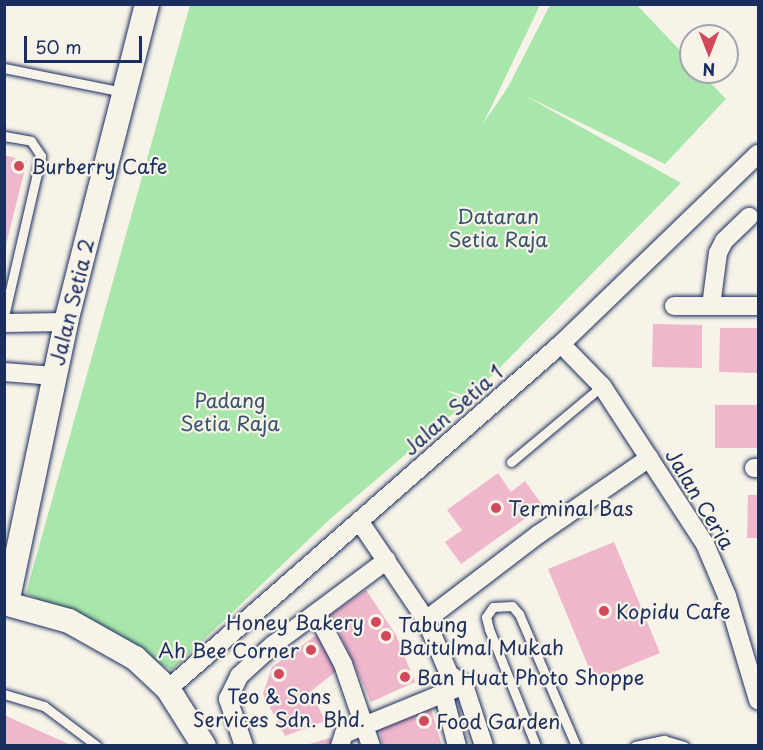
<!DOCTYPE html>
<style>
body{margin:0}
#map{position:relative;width:763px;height:750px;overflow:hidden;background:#f7f3e8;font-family:"Playpen Sans",sans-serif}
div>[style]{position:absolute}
.green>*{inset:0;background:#a9e6ac}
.building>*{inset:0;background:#efb7cc}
.roads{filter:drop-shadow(0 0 2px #1b2f5e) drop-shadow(0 0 2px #1b2f5e)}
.lane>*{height:9px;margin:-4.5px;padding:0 4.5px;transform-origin:4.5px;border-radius:4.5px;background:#f7f3e8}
.street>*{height:18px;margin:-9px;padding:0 9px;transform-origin:9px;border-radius:9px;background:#f7f3e8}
.secondary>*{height:24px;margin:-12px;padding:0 12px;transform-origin:12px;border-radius:12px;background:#f7f3e8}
.dots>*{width:16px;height:16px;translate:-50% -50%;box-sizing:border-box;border:3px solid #f7f3e8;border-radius:50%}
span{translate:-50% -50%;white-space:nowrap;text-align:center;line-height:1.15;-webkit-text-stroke:4.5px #f7f3e8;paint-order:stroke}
.poi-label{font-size:20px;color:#1b2f5e}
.left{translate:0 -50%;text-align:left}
.right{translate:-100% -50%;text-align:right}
.park-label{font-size:20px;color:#37546e}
.street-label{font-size:20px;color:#1b2f5e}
.frame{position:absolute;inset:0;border:6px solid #1b2f5e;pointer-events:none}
.north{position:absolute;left:679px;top:24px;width:60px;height:60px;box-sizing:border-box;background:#f7f3e8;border:2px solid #9fa5b1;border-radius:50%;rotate:180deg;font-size:16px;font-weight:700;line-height:24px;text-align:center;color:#1b2f5e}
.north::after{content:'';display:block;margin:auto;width:21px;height:27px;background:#d1495b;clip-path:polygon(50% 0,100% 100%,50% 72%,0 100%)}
.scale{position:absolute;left:24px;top:36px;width:118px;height:27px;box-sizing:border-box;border:3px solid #1b2f5e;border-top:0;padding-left:8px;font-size:18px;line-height:21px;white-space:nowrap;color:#1b2f5e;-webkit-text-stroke:4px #f7f3e8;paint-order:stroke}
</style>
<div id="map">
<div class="green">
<i style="clip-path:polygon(190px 5px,540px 5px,483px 124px,508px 87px,550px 5px,637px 5px,691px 62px,691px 72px,700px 72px,726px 99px,665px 164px,524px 95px,681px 183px,471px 397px,445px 390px,468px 401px,329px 520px,172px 670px,26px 593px)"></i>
</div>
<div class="building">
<i style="clip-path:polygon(4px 155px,27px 161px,5px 249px,4px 249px)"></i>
<i style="clip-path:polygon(653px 324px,702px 325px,702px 368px,652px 367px)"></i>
<i style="clip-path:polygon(720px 328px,758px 328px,758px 373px,719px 372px)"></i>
<i style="clip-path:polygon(715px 405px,758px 405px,758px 448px,715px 448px)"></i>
<i style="clip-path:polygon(498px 473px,511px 492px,525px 481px,543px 506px,461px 564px,445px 542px,462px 530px,447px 510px)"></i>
<i style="clip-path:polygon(748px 495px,758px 495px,758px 538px,747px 538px)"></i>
<i style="clip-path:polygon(614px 542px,660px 653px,594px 680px,548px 569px)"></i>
<i style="clip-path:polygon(366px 590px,396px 635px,415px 682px,371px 702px,331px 614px)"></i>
<i style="clip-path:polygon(322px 631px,342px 667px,311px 691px,325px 721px,285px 736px,263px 694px,272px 667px)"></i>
<i style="clip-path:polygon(429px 702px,442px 746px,383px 746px,377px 722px)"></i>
<i style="clip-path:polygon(4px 715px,73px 746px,4px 746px)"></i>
<i style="clip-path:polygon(330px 738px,333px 746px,306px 746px,306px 745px)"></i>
</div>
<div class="roads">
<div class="lane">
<i style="left:4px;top:68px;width:121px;rotate:11.4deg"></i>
<i style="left:4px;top:136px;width:27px;rotate:10deg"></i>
<i style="left:31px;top:141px;width:18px;rotate:56deg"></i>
<i style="left:41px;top:156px;width:164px;rotate:103deg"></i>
<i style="left:511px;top:462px;width:119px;rotate:-39.9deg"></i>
<i style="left:4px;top:694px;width:42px;rotate:16.7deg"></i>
<i style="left:44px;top:706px;width:66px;rotate:37deg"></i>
<i style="left:536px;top:746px;width:126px;rotate:-111.9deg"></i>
<i style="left:489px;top:629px;width:12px;rotate:-104deg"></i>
<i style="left:486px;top:617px;width:12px;rotate:-55deg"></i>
<i style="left:493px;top:607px;width:19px;rotate:-3deg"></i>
<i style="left:512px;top:606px;width:11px;rotate:49deg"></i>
<i style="left:519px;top:614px;width:144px;rotate:66.6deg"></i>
<i style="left:635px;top:746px;width:30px;rotate:-12deg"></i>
<i style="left:664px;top:740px;width:21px;rotate:17deg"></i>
</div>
<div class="street">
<i style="left:674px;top:306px;width:84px"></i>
<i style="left:711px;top:306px;width:53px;rotate:-82.5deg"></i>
<i style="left:718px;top:253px;width:13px;rotate:-63deg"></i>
<i style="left:724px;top:241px;width:35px;rotate:-44deg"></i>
<i style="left:4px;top:323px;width:62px;rotate:-0.9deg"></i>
<i style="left:561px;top:344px;width:59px;rotate:45.7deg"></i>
<i style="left:602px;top:386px;width:189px;rotate:56.9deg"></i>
<i style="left:705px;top:544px;width:56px;rotate:67.1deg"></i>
<i style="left:727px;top:596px;width:109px;rotate:73.4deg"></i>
<i style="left:4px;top:372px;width:50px;rotate:4.6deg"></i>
<i style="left:754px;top:468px;width:4px"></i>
<i style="left:360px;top:522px;width:118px;rotate:56deg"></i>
<i style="left:426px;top:620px;width:59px;rotate:66.9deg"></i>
<i style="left:449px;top:674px;width:19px;rotate:36deg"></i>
<i style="left:464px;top:685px;width:64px;rotate:71.8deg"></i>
<i style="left:316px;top:613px;width:58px;rotate:62.1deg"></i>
<i style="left:343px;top:664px;width:87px;rotate:71.1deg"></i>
<i style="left:426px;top:620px;width:142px;rotate:-37.3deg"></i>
<i style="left:539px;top:534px;width:134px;rotate:-34.6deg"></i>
<i style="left:447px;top:681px;width:12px;rotate:110deg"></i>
<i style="left:443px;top:692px;width:56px;rotate:75.5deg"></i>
<i style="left:168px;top:689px;width:523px;rotate:-41.28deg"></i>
<i style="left:561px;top:344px;width:274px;rotate:-44deg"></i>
<i style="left:244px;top:746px;width:50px;rotate:-108.8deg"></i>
<i style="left:228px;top:699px;width:25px;rotate:-64deg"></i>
<i style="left:239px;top:676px;width:46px;rotate:-42.4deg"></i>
<i style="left:273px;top:645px;width:142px;rotate:-36.7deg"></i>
<i style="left:340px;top:746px;width:13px;rotate:-72deg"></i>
<i style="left:344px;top:734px;width:130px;rotate:-22.2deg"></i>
</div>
<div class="secondary">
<i style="left:4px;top:603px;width:67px;rotate:15.5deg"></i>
<i style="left:69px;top:621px;width:76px;rotate:29.3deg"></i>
<i style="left:135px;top:658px;width:45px;rotate:43.2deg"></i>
<i style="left:168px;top:689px;width:67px;rotate:57.7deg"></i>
<i style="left:7px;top:603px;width:287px;rotate:-78.1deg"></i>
<i style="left:66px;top:322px;width:328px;rotate:-75.7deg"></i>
</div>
</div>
<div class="dots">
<i style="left:19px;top:166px;background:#d1495b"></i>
<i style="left:496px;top:508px;background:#d1495b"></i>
<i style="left:604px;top:611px;background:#d1495b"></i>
<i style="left:376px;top:622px;background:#d1495b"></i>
<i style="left:386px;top:636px;background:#d1495b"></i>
<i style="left:311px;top:650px;background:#d1495b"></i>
<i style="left:279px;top:674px;background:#d1495b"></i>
<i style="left:405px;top:677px;background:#d1495b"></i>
<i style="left:424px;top:721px;background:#d1495b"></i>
</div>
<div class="poi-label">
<span class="left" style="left:31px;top:166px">Burberry Cafe</span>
<span class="left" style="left:508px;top:508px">Terminal Bas</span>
<span class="left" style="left:616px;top:611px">Kopidu Cafe</span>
<span class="right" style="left:364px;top:622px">Honey Bakery</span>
<span class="left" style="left:398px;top:636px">Tabung<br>Baitulmal Mukah</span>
<span class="right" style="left:299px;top:650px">Ah Bee Corner</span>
<span class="left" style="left:417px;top:677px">Ban Huat Photo Shoppe</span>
<span style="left:279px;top:708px">Teo &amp; Sons<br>Services Sdn. Bhd.</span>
<span class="left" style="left:436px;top:721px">Food Garden</span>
</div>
<div class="park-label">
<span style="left:498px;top:228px">Dataran<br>Setia Raja</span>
<span style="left:230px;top:412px">Padang<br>Setia Raja</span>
</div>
<div class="street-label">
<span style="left:72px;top:302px;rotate:-76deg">Jalan Setia 2</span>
<span style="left:453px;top:410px;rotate:-41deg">Jalan Setia 1</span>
<span style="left:700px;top:499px;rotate:59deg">Jalan Ceria</span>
</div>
<div class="frame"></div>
<div class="north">N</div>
<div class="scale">50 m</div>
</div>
